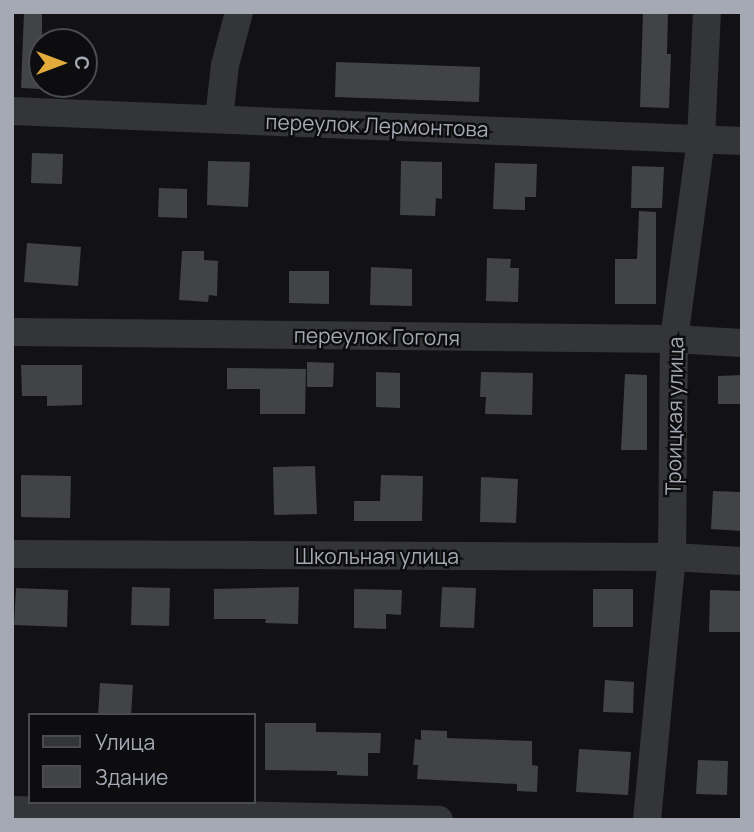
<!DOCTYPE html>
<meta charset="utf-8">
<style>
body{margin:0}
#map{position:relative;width:754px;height:832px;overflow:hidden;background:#121214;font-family:Manrope,sans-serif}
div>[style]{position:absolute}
.building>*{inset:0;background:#424347}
.minor>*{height:28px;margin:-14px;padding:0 14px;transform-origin:14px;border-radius:14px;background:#343539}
span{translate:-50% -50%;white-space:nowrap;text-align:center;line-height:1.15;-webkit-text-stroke:5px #0d0d0f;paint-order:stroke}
.street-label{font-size:21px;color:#a5a9b3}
.frame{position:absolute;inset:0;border:14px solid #a5a9b3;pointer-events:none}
.legend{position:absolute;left:28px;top:713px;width:228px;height:91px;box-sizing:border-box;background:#0d0d0f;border:2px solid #4a4b51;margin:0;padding:9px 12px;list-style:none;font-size:21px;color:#a5a9b3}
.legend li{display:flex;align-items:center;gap:14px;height:35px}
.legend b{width:35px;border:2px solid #4a4b51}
.north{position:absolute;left:28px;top:28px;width:70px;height:70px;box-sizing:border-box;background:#0d0d0f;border:2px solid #4a4b51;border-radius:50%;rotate:90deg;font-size:19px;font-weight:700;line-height:28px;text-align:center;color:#a5a9b3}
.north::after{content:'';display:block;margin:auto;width:24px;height:32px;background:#e3ab3b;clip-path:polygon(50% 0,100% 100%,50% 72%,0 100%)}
</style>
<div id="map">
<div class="building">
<i style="clip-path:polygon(24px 12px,42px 12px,42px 89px,21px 88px)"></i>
<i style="clip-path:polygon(643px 12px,668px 12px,667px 54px,671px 54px,669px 108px,640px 107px)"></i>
<i style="clip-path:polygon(336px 62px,480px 67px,479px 102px,335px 97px)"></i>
<i style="clip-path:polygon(32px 153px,63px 154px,62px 184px,31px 183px)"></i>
<i style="clip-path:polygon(208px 161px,250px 162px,248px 207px,207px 205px)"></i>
<i style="clip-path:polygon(401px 161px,442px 162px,442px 199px,436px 198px,435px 216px,400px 215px)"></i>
<i style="clip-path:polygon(495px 163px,537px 164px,536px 197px,525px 197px,525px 210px,493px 209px)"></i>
<i style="clip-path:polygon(632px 166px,664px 167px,662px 208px,631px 208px)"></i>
<i style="clip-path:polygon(159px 188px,187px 189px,187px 218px,158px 217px)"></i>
<i style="clip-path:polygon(639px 211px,656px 212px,656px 304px,615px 304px,615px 259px,637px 259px)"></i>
<i style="clip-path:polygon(27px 243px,81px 247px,78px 286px,24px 282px)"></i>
<i style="clip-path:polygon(182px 251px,204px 251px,204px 260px,218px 261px,217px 296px,209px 295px,208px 302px,179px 300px)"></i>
<i style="clip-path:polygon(487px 258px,511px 259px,510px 268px,519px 268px,518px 302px,486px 301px)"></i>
<i style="clip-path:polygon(371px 267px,412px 269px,412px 306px,370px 305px)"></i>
<i style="clip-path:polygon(289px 271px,329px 271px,329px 304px,289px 303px)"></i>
<i style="clip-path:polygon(307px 362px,334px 363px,333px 387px,307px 387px)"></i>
<i style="clip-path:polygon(21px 365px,82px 365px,82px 405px,47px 406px,47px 396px,22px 396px)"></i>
<i style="clip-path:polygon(227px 368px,306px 369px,305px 414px,260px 414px,260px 389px,227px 389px)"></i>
<i style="clip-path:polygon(376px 372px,400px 373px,400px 408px,376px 407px)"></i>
<i style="clip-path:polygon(481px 372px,533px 373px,532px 415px,485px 414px,486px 397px,480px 397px)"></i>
<i style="clip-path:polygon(625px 374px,647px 375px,647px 450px,621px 450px)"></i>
<i style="clip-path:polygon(742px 375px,742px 404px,718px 404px,718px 376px)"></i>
<i style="clip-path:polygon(315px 466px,317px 514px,274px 515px,273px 467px)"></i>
<i style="clip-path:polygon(21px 475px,71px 476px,70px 518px,21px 517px)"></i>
<i style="clip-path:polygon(381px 475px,423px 476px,422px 521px,354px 521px,354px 501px,380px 501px)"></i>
<i style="clip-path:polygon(481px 477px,518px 479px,516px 523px,480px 522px)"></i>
<i style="clip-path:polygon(713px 491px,742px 492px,742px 531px,711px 529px)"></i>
<i style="clip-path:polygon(132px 587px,170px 588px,169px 626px,131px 625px)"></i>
<i style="clip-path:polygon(299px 587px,298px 624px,265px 623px,266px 619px,214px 619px,214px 589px)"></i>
<i style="clip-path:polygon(442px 587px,476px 588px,474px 628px,440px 627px)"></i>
<i style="clip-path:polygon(16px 588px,68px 590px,67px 627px,14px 625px)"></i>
<i style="clip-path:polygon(354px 589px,402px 590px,401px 615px,386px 614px,386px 629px,354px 628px)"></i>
<i style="clip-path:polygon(593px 589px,633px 589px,633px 627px,593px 627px)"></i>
<i style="clip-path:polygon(710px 590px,742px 591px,742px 632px,709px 632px)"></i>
<i style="clip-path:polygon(605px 680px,634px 682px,633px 713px,603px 712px)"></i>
<i style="clip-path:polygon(100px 683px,133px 685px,131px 715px,98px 715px)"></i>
<i style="clip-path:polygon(265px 723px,316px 723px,316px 732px,381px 733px,380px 753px,368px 753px,368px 776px,337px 775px,337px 771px,265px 770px)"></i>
<i style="clip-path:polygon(421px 730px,447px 731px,447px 738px,532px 741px,532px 765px,538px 766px,537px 792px,517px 791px,517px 784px,417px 779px,418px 765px,413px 765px,415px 739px,421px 740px)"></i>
<i style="clip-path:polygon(579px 749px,631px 752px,628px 795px,576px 792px)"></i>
<i style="clip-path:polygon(698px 760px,728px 761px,727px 795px,696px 794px)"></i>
</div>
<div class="minor">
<i style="left:12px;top:111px;width:731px;rotate:2.35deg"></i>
<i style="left:219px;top:119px;width:54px;rotate:-83.7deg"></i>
<i style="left:225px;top:65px;width:55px;rotate:-75.2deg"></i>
<i style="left:12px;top:332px;width:662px;rotate:0.61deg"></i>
<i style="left:674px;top:339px;width:68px;rotate:3.4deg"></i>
<i style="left:12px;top:554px;width:660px;rotate:0.26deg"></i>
<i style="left:672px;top:557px;width:70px;rotate:3.3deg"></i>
<i style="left:12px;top:810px;width:427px;rotate:1.3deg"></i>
<i style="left:647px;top:820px;width:264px;rotate:-84.6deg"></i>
<i style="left:672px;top:557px;width:218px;rotate:-89.5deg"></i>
<i style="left:674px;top:339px;width:202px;rotate:-82.3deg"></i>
<i style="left:701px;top:139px;width:127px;rotate:-87.3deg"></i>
</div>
<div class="street-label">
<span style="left:377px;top:125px;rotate:2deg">переулок Лермонтова</span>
<span style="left:377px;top:336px;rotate:1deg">переулок Гоголя</span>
<span style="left:674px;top:416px;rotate:-89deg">Троицкая улица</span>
<span style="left:377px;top:556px">Школьная улица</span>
</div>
<div class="frame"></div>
<ul class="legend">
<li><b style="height:9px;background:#343539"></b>Улица</li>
<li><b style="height:19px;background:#424347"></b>Здание</li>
</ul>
<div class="north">С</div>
</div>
